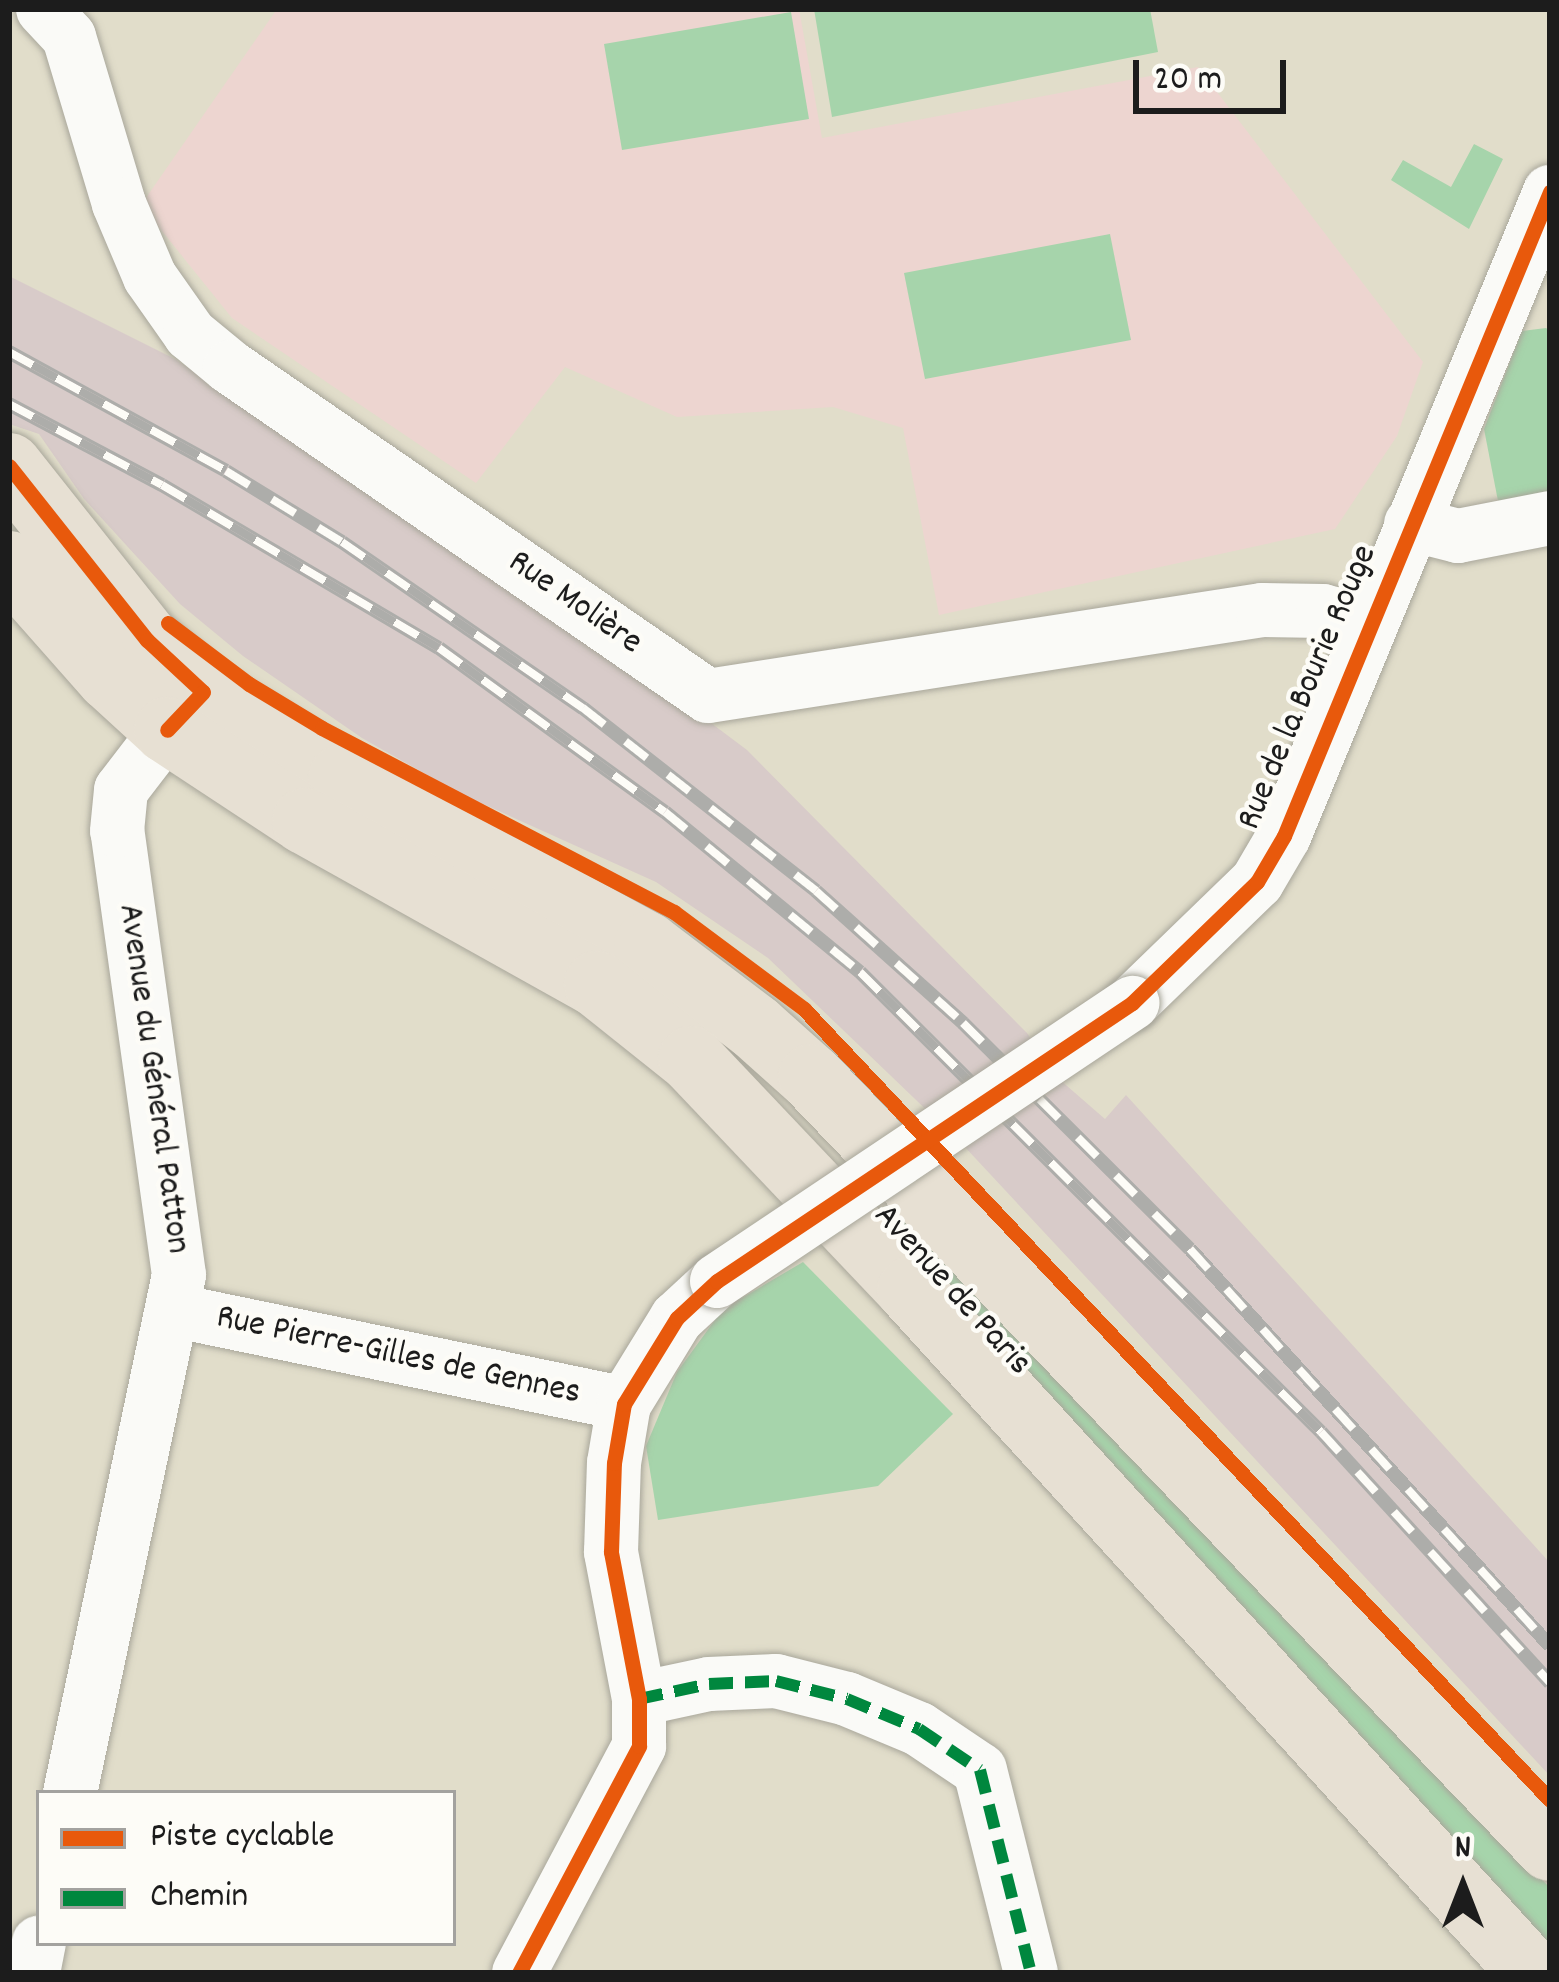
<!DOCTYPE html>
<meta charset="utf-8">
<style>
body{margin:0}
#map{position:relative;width:1559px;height:1982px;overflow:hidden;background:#e1ddca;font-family:Dekko,sans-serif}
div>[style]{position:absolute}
.built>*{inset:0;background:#edd5d0}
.industrial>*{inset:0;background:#d8cbc9}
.green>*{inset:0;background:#a6d4ab}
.roads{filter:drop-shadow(0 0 3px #a9a79b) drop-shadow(0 0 3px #a9a79b)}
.minor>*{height:54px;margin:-27px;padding:0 27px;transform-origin:27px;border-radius:27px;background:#fafaf7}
.major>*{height:66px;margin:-33px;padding:0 33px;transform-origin:33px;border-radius:33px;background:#e7e0d3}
.rail>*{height:14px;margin-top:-7px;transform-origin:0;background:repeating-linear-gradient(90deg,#fdfcf7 0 27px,#adadaa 0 54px);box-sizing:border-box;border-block:3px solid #adadaa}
.bridges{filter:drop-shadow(0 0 3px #a9a79b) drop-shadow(0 0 3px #a9a79b)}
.minor-bridge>*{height:54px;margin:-27px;padding:0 27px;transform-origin:27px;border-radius:27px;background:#fafaf7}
.quiet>*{height:12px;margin-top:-6px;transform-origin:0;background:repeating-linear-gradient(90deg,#00873e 0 24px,transparent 0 36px)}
.cycleway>*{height:15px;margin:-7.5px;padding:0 7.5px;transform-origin:7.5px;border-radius:7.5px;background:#e8590c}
span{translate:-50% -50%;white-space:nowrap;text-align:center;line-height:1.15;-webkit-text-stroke:9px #fdfcf7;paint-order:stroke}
.street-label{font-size:36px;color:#1c1c1c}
.frame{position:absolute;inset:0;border:12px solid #1c1c1c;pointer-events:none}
.legend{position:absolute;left:36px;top:1790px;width:420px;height:156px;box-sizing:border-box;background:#fdfcf7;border:3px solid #a3a29f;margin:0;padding:15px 21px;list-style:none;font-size:36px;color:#1c1c1c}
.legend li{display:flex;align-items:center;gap:24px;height:60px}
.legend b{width:60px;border:3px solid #a3a29f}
.north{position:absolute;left:1403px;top:1826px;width:120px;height:120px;-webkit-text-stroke:9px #fdfcf7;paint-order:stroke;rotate:0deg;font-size:33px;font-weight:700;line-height:48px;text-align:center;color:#1c1c1c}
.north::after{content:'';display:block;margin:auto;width:42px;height:54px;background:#1c1c1c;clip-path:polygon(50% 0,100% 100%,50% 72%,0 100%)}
.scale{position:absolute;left:1133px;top:60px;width:153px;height:54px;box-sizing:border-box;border:6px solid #1c1c1c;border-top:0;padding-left:15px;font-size:36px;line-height:42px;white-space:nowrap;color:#1c1c1c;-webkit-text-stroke:9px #fdfcf7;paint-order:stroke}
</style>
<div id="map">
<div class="built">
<i style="clip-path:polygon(277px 9px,799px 9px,822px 138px,1198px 67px,1423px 362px,1397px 436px,1335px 529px,939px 615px,903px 428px,833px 407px,677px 417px,565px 367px,476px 483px,232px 318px,141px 205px)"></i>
</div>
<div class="industrial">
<i style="clip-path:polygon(9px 276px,175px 359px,699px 714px,747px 750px,1027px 1033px,1059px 1079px,1105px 1119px,1126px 1095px,1550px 1563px,1550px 1776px,963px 1145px,768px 958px,656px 882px,459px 793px,362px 738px,243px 656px,180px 604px,84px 499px,39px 434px,9px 424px)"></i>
</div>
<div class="green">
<i style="clip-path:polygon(814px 9px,1150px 9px,1158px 52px,832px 117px)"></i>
<i style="clip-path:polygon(791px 12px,809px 119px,622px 150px,604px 44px)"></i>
<i style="clip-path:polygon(1474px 144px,1503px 159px,1469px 229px,1391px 180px,1403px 160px,1451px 187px)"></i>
<i style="clip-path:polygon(1110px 234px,1131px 340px,925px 379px,904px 273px)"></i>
<i style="clip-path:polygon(1546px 328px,1550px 331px,1550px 492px,1498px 501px,1484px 429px,1522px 331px)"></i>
<i style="clip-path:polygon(919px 1196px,1029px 1337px,1550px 1888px,1550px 1958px,868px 1214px)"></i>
<i style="clip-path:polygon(803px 1262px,953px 1414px,878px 1486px,658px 1520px,646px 1446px,677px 1372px,723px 1309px)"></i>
</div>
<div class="roads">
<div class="minor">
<i style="left:43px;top:9px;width:38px;rotate:47deg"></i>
<i style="left:69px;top:37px;width:174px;rotate:73.3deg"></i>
<i style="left:119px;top:204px;width:79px;rotate:67deg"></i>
<i style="left:150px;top:277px;width:70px;rotate:54.9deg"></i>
<i style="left:190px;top:334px;width:52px;rotate:39.5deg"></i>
<i style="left:230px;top:367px;width:580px;rotate:34.54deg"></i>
<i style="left:708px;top:696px;width:561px;rotate:-8.82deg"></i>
<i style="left:1262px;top:610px;width:61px;rotate:0.9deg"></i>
<i style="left:1323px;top:611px;width:47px;rotate:14.9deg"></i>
<i style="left:1411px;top:524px;width:49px;rotate:14.3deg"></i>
<i style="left:1458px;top:536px;width:94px;rotate:-11.1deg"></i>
<i style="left:1132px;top:1003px;width:174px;rotate:-44.1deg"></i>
<i style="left:1257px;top:882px;width:53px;rotate:-59.6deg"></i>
<i style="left:1284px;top:836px;width:697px;rotate:-67.56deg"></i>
<i style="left:172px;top:1310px;width:462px;rotate:11.7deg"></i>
<i style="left:639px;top:1699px;width:72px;rotate:-12.1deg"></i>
<i style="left:709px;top:1684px;width:67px;rotate:-2.6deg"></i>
<i style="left:776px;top:1681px;width:73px;rotate:14.2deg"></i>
<i style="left:847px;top:1699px;width:78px;rotate:22.6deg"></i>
<i style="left:919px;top:1729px;width:73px;rotate:33.9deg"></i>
<i style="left:980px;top:1770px;width:209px;rotate:75.9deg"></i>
<i style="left:70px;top:1793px;width:529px;rotate:-78.12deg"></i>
<i style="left:179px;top:1275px;width:448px;rotate:-97.9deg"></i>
<i style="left:117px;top:831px;width:41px;rotate:-84.4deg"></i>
<i style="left:121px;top:790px;width:76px;rotate:-52.5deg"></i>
<i style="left:33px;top:1973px;width:31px;rotate:-79deg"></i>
<i style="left:519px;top:1973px;width:257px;rotate:-62.1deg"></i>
<i style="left:639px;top:1746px;width:47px;rotate:-90deg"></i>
<i style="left:639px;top:1699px;width:150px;rotate:-100.8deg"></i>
<i style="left:611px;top:1552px;width:89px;rotate:-88.1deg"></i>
<i style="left:614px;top:1463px;width:60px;rotate:-80.4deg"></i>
<i style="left:624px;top:1404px;width:101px;rotate:-58.4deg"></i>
<i style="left:677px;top:1318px;width:54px;rotate:-42.8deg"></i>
</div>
<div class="major">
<i style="left:9px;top:466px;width:222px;rotate:51.6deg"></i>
<i style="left:147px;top:640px;width:76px;rotate:42.9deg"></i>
<i style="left:203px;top:692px;width:163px;rotate:31.9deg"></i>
<i style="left:341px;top:778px;width:349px;rotate:28.6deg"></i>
<i style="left:647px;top:945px;width:136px;rotate:37.2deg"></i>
<i style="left:755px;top:1027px;width:75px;rotate:41.8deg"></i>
<i style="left:811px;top:1077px;width:1068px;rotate:46.21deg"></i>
<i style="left:9px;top:564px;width:152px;rotate:48.5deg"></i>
<i style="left:110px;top:678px;width:77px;rotate:42.4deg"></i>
<i style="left:167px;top:730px;width:165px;rotate:33.4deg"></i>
<i style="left:305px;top:821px;width:334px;rotate:29.2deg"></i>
<i style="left:597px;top:984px;width:120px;rotate:38.6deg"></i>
<i style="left:691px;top:1059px;width:318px;rotate:46.5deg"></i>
<i style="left:910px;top:1290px;width:924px;rotate:47.68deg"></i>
</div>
</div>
<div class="rail">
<i style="left:9px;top:352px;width:247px;rotate:28.7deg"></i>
<i style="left:226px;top:471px;width:136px;rotate:31.5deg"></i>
<i style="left:342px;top:542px;width:293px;rotate:34.6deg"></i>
<i style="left:583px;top:708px;width:296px;rotate:38.1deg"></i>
<i style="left:816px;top:891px;width:198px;rotate:41.9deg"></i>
<i style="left:963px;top:1023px;width:320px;rotate:44.9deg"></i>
<i style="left:1190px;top:1249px;width:536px;rotate:47.8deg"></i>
<i style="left:9px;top:404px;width:173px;rotate:27.9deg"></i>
<i style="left:162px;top:485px;width:321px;rotate:30.5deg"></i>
<i style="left:439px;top:648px;width:279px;rotate:36deg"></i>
<i style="left:665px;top:812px;width:252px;rotate:39.4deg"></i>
<i style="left:860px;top:972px;width:651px;rotate:44.94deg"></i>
<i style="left:1321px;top:1432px;width:340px;rotate:47.6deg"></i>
</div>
<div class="bridges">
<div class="minor-bridge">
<i style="left:717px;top:1281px;width:500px;rotate:-33.8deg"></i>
</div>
</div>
<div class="quiet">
<i style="left:639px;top:1699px;width:72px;rotate:-12.1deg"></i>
<i style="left:709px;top:1684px;width:67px;rotate:-2.6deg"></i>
<i style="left:776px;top:1681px;width:73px;rotate:14.2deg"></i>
<i style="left:847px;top:1699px;width:78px;rotate:22.6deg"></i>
<i style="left:919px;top:1729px;width:73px;rotate:33.9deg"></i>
<i style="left:980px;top:1770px;width:209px;rotate:75.9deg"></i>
</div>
<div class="cycleway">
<i style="left:9px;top:466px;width:222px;rotate:51.6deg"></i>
<i style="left:147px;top:640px;width:76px;rotate:42.9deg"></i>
<i style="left:203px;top:692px;width:52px;rotate:133.5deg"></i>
<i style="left:168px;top:623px;width:101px;rotate:37deg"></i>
<i style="left:249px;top:684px;width:85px;rotate:31.1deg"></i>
<i style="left:322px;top:728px;width:397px;rotate:27.6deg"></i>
<i style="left:674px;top:912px;width:162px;rotate:36.7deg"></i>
<i style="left:804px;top:1009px;width:1087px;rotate:46.68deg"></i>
<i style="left:519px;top:1973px;width:257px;rotate:-62.1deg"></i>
<i style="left:639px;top:1746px;width:47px;rotate:-90deg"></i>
<i style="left:639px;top:1699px;width:150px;rotate:-100.8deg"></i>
<i style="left:611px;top:1552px;width:89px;rotate:-88.1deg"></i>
<i style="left:614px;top:1463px;width:60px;rotate:-80.4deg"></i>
<i style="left:624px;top:1404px;width:101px;rotate:-58.4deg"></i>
<i style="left:677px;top:1318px;width:54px;rotate:-42.8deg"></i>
<i style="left:717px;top:1281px;width:500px;rotate:-33.8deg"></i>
<i style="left:1132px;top:1003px;width:174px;rotate:-44.1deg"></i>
<i style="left:1257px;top:882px;width:53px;rotate:-59.6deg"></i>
<i style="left:1284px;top:836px;width:697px;rotate:-67.56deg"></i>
</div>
<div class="street-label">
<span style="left:574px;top:604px;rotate:35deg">Rue Molière</span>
<span style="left:1309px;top:688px;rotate:-67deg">Rue de la Bourie Rouge</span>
<span style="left:152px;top:1079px;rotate:82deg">Avenue du Général Patton</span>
<span style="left:951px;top:1291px;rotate:48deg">Avenue de Paris</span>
<span style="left:398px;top:1357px;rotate:12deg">Rue Pierre-Gilles de Gennes</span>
</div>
<div class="frame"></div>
<ul class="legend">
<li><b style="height:15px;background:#e8590c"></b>Piste cyclable</li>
<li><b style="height:15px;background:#00873e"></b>Chemin</li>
</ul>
<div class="north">N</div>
<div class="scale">20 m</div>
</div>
